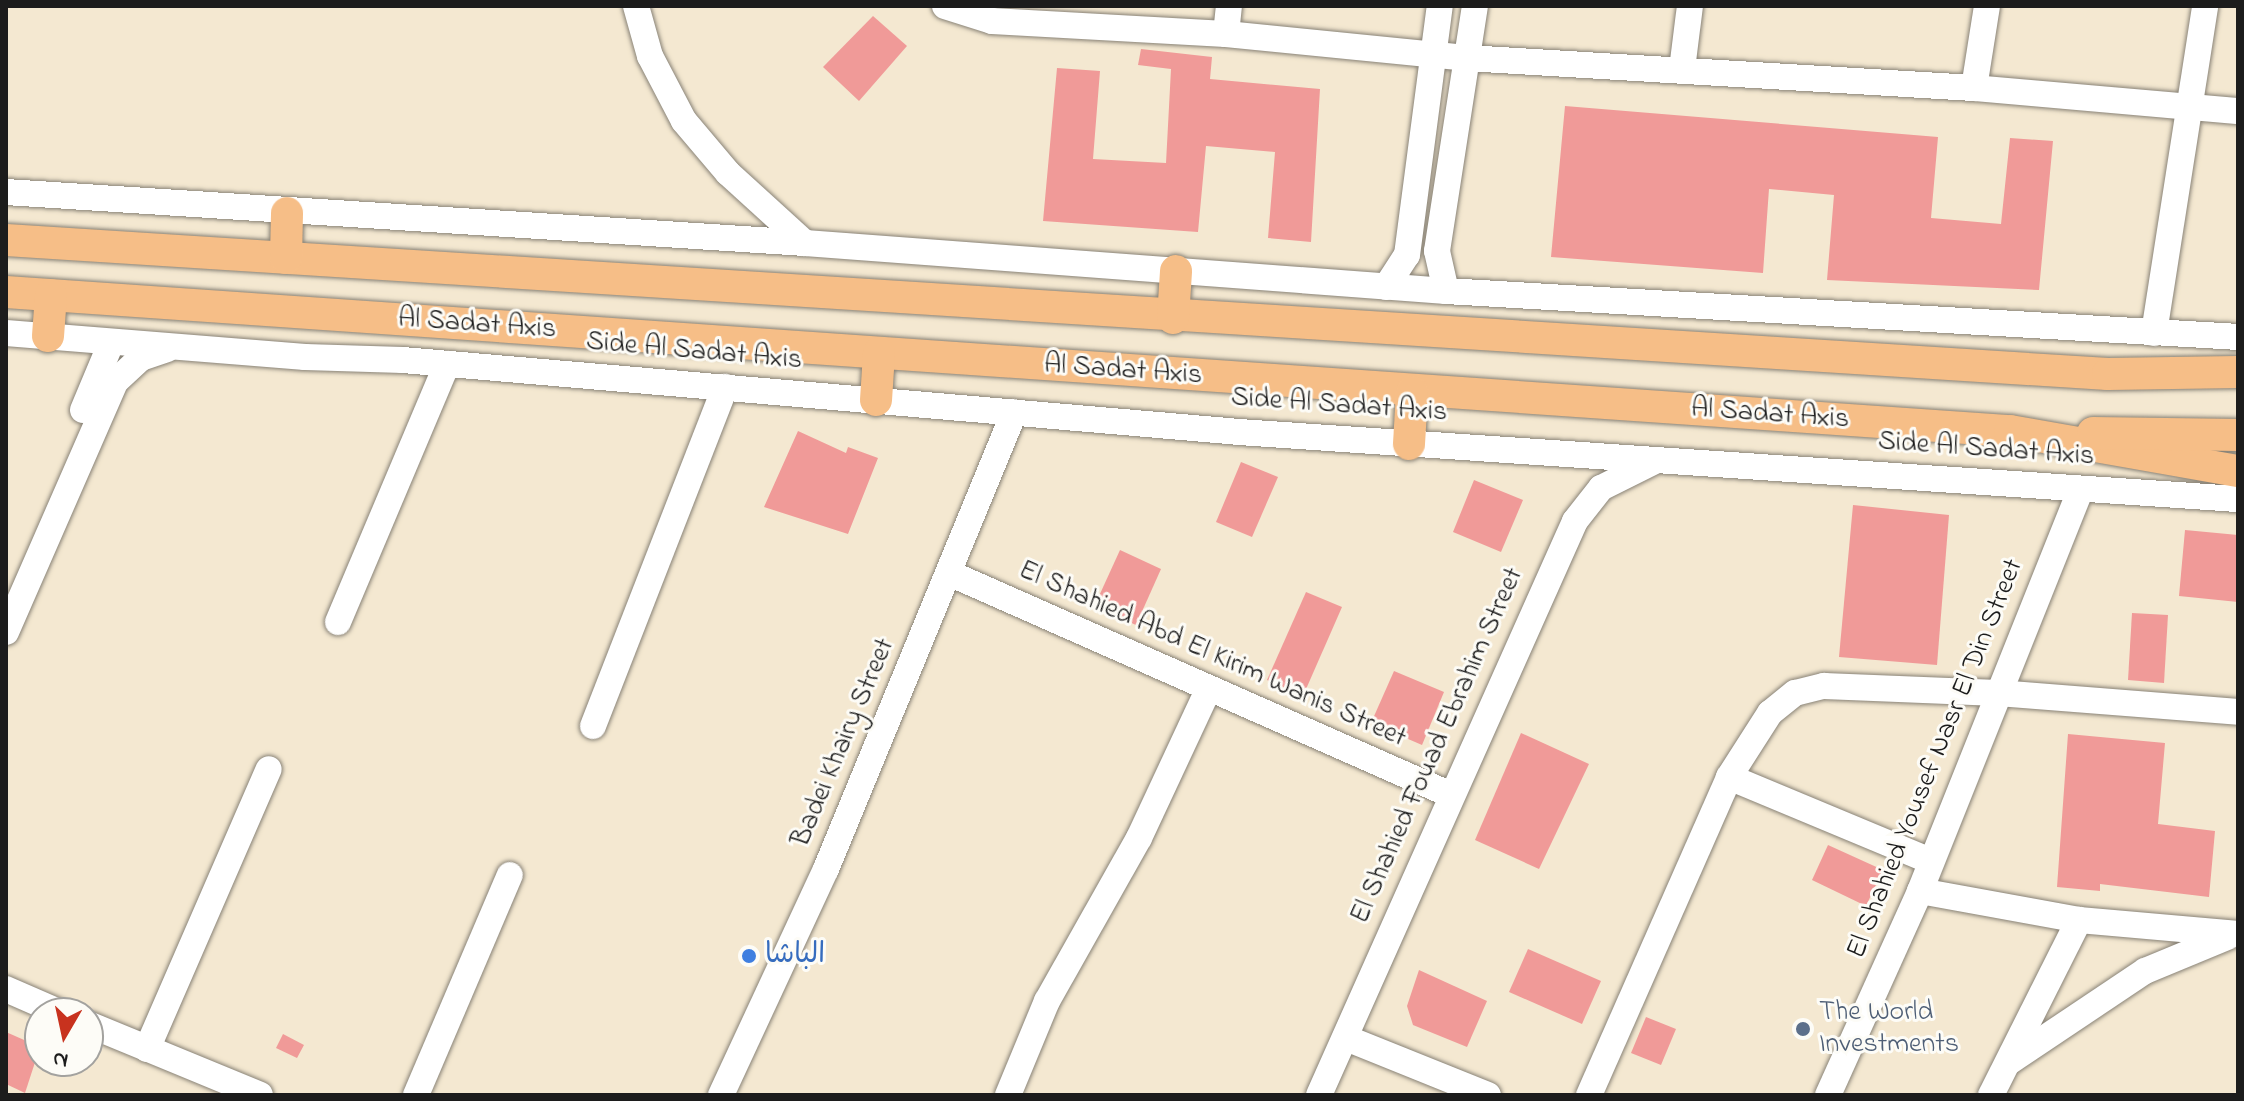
<!DOCTYPE html>
<meta charset="utf-8">
<style>
body{margin:0}
#map{position:relative;width:2244px;height:1101px;overflow:hidden;background:#f4e8d1;font-family:"Indie Flower","Playpen Sans Arabic",sans-serif}
div>[style]{position:absolute}
.building>*{inset:0;background:#f09a98}
.roads{filter:drop-shadow(0 0 2px #888276) drop-shadow(0 0 2px #888276)}
.minor>*{height:26px;margin:-13px;padding:0 13px;transform-origin:13px;border-radius:13px;background:#fff}
.major>*{height:32px;margin:-16px;padding:0 16px;transform-origin:16px;border-radius:16px;background:#f6be87}
.dots>*{width:22px;height:22px;translate:-50% -50%;box-sizing:border-box;border:4px solid #fdfcf7;border-radius:50%}
span{translate:-50% -50%;white-space:nowrap;text-align:center;line-height:1.15;-webkit-text-stroke:6px #fdfcf7;paint-order:stroke}
.street-label{font-size:28px;color:#1c1c1c}
.shop-label{font-size:28px;color:#366cbe}
.left{translate:0 -50%;text-align:left}
.service-label{font-size:28px;color:#4e5e75}
.frame{position:absolute;inset:0;border:8px solid #1c1c1c;pointer-events:none}
.north{position:absolute;left:24px;top:997px;width:80px;height:80px;box-sizing:border-box;background:#fdfcf7;border:2px solid #a3a29f;border-radius:50%;rotate:189deg;font-size:22px;font-weight:700;line-height:32px;text-align:center;color:#1c1c1c}
.north::after{content:'';display:block;margin:auto;width:28px;height:36px;background:#c8321e;clip-path:polygon(50% 0,100% 100%,50% 72%,0 100%)}
</style>
<div id="map">
<div class="building">
<i style="clip-path:polygon(873px 16px,907px 46px,859px 101px,823px 67px)"></i>
<i style="clip-path:polygon(1141px 49px,1212px 57px,1210px 79px,1320px 89px,1311px 242px,1268px 238px,1275px 152px,1206px 146px,1198px 232px,1043px 221px,1057px 68px,1100px 71px,1093px 159px,1166px 163px,1171px 69px,1138px 65px)"></i>
<i style="clip-path:polygon(1565px 106px,1938px 137px,1931px 218px,2001px 224px,2010px 138px,2053px 141px,2039px 290px,1827px 280px,1834px 195px,1769px 189px,1763px 273px,1551px 257px)"></i>
<i style="clip-path:polygon(798px 431px,846px 453px,848px 447px,878px 458px,848px 534px,764px 507px)"></i>
<i style="clip-path:polygon(1241px 462px,1278px 477px,1252px 537px,1216px 522px)"></i>
<i style="clip-path:polygon(1474px 480px,1523px 500px,1501px 552px,1453px 532px)"></i>
<i style="clip-path:polygon(1853px 505px,1949px 515px,1937px 665px,1839px 657px)"></i>
<i style="clip-path:polygon(2185px 530px,2238px 535px,2238px 602px,2179px 596px)"></i>
<i style="clip-path:polygon(1120px 550px,1161px 569px,1136px 625px,1094px 607px)"></i>
<i style="clip-path:polygon(1306px 592px,1342px 607px,1303px 696px,1267px 680px)"></i>
<i style="clip-path:polygon(2132px 613px,2168px 615px,2164px 683px,2128px 680px)"></i>
<i style="clip-path:polygon(1394px 671px,1444px 692px,1422px 745px,1371px 723px)"></i>
<i style="clip-path:polygon(1521px 733px,1589px 764px,1539px 869px,1475px 840px)"></i>
<i style="clip-path:polygon(2068px 734px,2165px 743px,2158px 824px,2215px 831px,2209px 897px,2100px 884px,2100px 891px,2057px 887px)"></i>
<i style="clip-path:polygon(1828px 845px,1883px 870px,1866px 906px,1812px 880px)"></i>
<i style="clip-path:polygon(1528px 949px,1601px 981px,1582px 1024px,1509px 992px)"></i>
<i style="clip-path:polygon(1419px 970px,1487px 1001px,1467px 1047px,1413px 1025px,1407px 1006px)"></i>
<i style="clip-path:polygon(1646px 1017px,1676px 1029px,1661px 1065px,1631px 1053px)"></i>
<i style="clip-path:polygon(6px 1032px,40px 1047px,25px 1093px,6px 1084px)"></i>
<i style="clip-path:polygon(283px 1034px,304px 1045px,297px 1058px,276px 1048px)"></i>
</div>
<div class="roads">
<div class="minor">
<i style="left:636px;top:6px;width:52px;rotate:74.4deg"></i>
<i style="left:650px;top:56px;width:73px;rotate:62.4deg"></i>
<i style="left:684px;top:121px;width:68px;rotate:49.8deg"></i>
<i style="left:728px;top:173px;width:104px;rotate:42.3deg"></i>
<i style="left:945px;top:6px;width:49px;rotate:17.7deg"></i>
<i style="left:992px;top:21px;width:234px;rotate:3.2deg"></i>
<i style="left:1226px;top:34px;width:241px;rotate:5.7deg"></i>
<i style="left:1466px;top:58px;width:509px;rotate:3.38deg"></i>
<i style="left:1974px;top:88px;width:265px;rotate:5deg"></i>
<i style="left:1226px;top:34px;width:28px;rotate:-84deg"></i>
<i style="left:1682px;top:69px;width:64px;rotate:-82.8deg"></i>
<i style="left:1974px;top:88px;width:83px;rotate:-81deg"></i>
<i style="left:6px;top:192px;width:801px;rotate:3.65deg"></i>
<i style="left:805px;top:243px;width:643px;rotate:4.28deg"></i>
<i style="left:1446px;top:291px;width:793px;rotate:3.32deg"></i>
<i style="left:1386px;top:287px;width:38px;rotate:-57deg"></i>
<i style="left:1407px;top:255px;width:251px;rotate:-82.5deg"></i>
<i style="left:1446px;top:291px;width:41px;rotate:-102.7deg"></i>
<i style="left:1437px;top:251px;width:248px;rotate:-81.2deg"></i>
<i style="left:6px;top:333px;width:300px;rotate:4.6deg"></i>
<i style="left:305px;top:357px;width:98px;rotate:1.8deg"></i>
<i style="left:403px;top:360px;width:839px;rotate:4.92deg"></i>
<i style="left:1239px;top:432px;width:1001px;rotate:3.84deg"></i>
<i style="left:2154px;top:333px;width:331px;rotate:-81.1deg"></i>
<i style="left:83px;top:410px;width:73px;rotate:-67.3deg"></i>
<i style="left:949px;top:573px;width:547px;rotate:23.85deg"></i>
<i style="left:338px;top:622px;width:280px;rotate:-67.1deg"></i>
<i style="left:6px;top:632px;width:273px;rotate:-66.4deg"></i>
<i style="left:115px;top:382px;width:35px;rotate:-43deg"></i>
<i style="left:141px;top:358px;width:28px;rotate:-19deg"></i>
<i style="left:593px;top:726px;width:364px;rotate:-68.7deg"></i>
<i style="left:1729px;top:777px;width:219px;rotate:22.6deg"></i>
<i style="left:1920px;top:891px;width:162px;rotate:10.3deg"></i>
<i style="left:2079px;top:920px;width:160px;rotate:5deg"></i>
<i style="left:6px;top:989px;width:60px;rotate:23.6deg"></i>
<i style="left:88px;top:1024px;width:186px;rotate:22.4deg"></i>
<i style="left:1346px;top:1038px;width:153px;rotate:21.9deg"></i>
<i style="left:147px;top:1049px;width:305px;rotate:-66.5deg"></i>
<i style="left:2009px;top:1062px;width:164px;rotate:-33.8deg"></i>
<i style="left:2145px;top:971px;width:89px;rotate:-22.5deg"></i>
<i style="left:416px;top:1095px;width:239px;rotate:-66.9deg"></i>
<i style="left:721px;top:1095px;width:249px;rotate:-65.1deg"></i>
<i style="left:826px;top:869px;width:494px;rotate:-67.6deg"></i>
<i style="left:1008px;top:1095px;width:102px;rotate:-67.5deg"></i>
<i style="left:1047px;top:1001px;width:187px;rotate:-60.6deg"></i>
<i style="left:1139px;top:838px;width:163px;rotate:-65deg"></i>
<i style="left:1319px;top:1095px;width:628px;rotate:-65.96deg"></i>
<i style="left:1575px;top:521px;width:42px;rotate:-51.8deg"></i>
<i style="left:1601px;top:488px;width:60px;rotate:-26.6deg"></i>
<i style="left:1589px;top:1095px;width:347px;rotate:-66.2deg"></i>
<i style="left:1729px;top:777px;width:76px;rotate:-57.4deg"></i>
<i style="left:1770px;top:713px;width:32px;rotate:-39deg"></i>
<i style="left:1795px;top:693px;width:30px;rotate:-14deg"></i>
<i style="left:1824px;top:686px;width:174px;rotate:2.3deg"></i>
<i style="left:1998px;top:693px;width:241px;rotate:4.5deg"></i>
<i style="left:1828px;top:1095px;width:224px;rotate:-65.7deg"></i>
<i style="left:1920px;top:891px;width:432px;rotate:-68.2deg"></i>
<i style="left:1991px;top:1095px;width:196px;rotate:-63.3deg"></i>
</div>
<div class="major">
<i style="left:6px;top:240px;width:2106px;rotate:3.65deg"></i>
<i style="left:2108px;top:374px;width:130px;rotate:-0.9deg"></i>
<i style="left:286px;top:258px;width:45px;rotate:-88.7deg"></i>
<i style="left:6px;top:292px;width:2009px;rotate:3.97deg"></i>
<i style="left:2010px;top:431px;width:231px;rotate:10deg"></i>
<i style="left:1173px;top:318px;width:47px;rotate:-86.3deg"></i>
<i style="left:48px;top:336px;width:41px;rotate:-85.8deg"></i>
<i style="left:876px;top:400px;width:47px;rotate:-86.3deg"></i>
<i style="left:2093px;top:433px;width:145px;rotate:0.8deg"></i>
<i style="left:1409px;top:444px;width:52px;rotate:-86.7deg"></i>
</div>
</div>
<div class="dots">
<i style="left:749px;top:956px;background:#3f7fe0"></i>
<i style="left:1803px;top:1029px;background:#5c6f8a"></i>
</div>
<div class="street-label">
<span style="left:477px;top:325px;rotate:4deg">Al Sadat Axis</span>
<span style="left:694px;top:352px;rotate:5deg">Side Al Sadat Axis</span>
<span style="left:1123px;top:371px;rotate:4deg">Al Sadat Axis</span>
<span style="left:1339px;top:406px;rotate:4deg">Side Al Sadat Axis</span>
<span style="left:1770px;top:415px;rotate:4deg">Al Sadat Axis</span>
<span style="left:1986px;top:450px;rotate:4deg">Side Al Sadat Axis</span>
<span style="left:1212px;top:655px;rotate:24deg">El Shahied Abd El Kirim Wanis Street</span>
<span style="left:844px;top:743px;rotate:-67deg">Badei Khairy Street</span>
<span style="left:1438px;top:746px;rotate:-66deg">El Shahied Fouad Ebrahim Street</span>
<span style="left:1936px;top:759px;rotate:-68deg">El Shahied Yousef Nasr El Din Street</span>
</div>
<div class="shop-label">
<span class="left" style="left:765px;top:956px">الباشا</span>
</div>
<div class="service-label">
<span class="left" style="left:1819px;top:1029px">The World<br>Investments</span>
</div>
<div class="frame"></div>
<div class="north">N</div>
</div>
